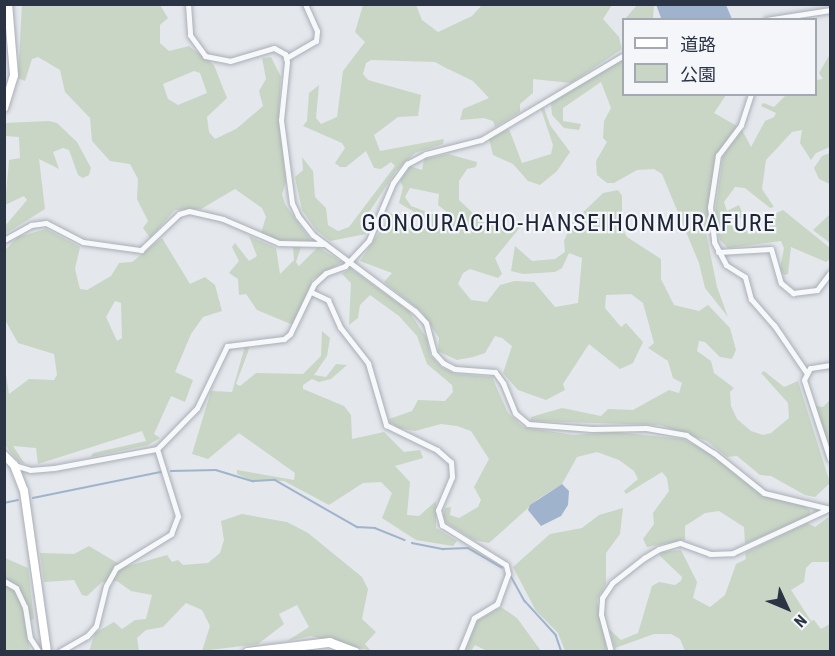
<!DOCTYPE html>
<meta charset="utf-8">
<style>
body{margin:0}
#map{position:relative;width:835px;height:656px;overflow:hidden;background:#e4e7ec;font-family:"Roboto Condensed","Noto Sans JP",sans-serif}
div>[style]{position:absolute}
.green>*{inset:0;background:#c9d6c5}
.water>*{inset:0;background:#9fb4cc}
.stream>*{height:1.5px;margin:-0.75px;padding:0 0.75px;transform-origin:0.75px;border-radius:0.75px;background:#9fb4cc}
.roads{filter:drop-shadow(0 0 2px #a9aeb7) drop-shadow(0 0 2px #a9aeb7)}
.street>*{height:5px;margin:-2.5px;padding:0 2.5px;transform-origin:2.5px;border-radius:2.5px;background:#f7f8fa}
.secondary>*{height:8px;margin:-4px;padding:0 4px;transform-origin:4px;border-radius:4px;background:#fff}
.primary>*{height:9px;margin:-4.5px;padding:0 4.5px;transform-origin:4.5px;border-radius:4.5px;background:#fff}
span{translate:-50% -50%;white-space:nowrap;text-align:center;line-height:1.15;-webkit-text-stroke:4.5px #f4f6f9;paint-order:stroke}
.quarter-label{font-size:24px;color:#1d2536;letter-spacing:1.5px}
.frame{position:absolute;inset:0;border:6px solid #2b3445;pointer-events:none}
.legend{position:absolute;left:622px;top:18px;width:195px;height:78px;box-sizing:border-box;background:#f4f6f9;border:2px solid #a4a8b1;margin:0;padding:8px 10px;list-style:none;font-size:18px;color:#2b3445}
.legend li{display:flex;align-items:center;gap:12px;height:30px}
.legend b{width:30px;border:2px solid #a4a8b1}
.north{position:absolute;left:757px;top:578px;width:60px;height:60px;-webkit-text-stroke:4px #f4f6f9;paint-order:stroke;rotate:134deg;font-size:16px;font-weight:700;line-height:24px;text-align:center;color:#2b3445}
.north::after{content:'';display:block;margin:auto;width:21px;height:27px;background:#2b3445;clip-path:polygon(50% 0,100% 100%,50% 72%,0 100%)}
</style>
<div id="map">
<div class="green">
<i style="clip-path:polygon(evenodd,22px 5px,160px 5px,168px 18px,160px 25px,160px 43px,169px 51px,189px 46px,214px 65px,227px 98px,207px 117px,209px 132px,215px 139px,236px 129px,263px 106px,259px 91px,266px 79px,262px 58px,271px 57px,281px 77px,279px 111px,286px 182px,282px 194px,285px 204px,311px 241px,274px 240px,261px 233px,266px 217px,262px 208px,235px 189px,201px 209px,175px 210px,150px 238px,143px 228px,148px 221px,137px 199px,138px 179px,130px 164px,110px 161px,92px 141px,90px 118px,65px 92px,60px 70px,38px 57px,32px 59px,25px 81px,18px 78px,22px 5px,194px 71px,200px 73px,207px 93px,178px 105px,168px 99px,163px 84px,194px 71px)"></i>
<i style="clip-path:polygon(363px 5px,416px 5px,422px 20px,438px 32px,472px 16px,482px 5px,612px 5px,603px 19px,619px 37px,622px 49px,571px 83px,533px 79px,533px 93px,520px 104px,520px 112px,495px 127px,493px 121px,484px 118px,460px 120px,463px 109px,489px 98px,473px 81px,446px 68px,435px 62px,371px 60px,366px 63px,363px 74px,368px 80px,421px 95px,418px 116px,398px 117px,374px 135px,380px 151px,444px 139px,443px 144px,415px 153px,396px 171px,364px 220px,366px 234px,330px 241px,316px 230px,302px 210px,295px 177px,303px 170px,302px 157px,313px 171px,315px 197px,326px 208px,328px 225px,338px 231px,349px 227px,395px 166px,391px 162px,381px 169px,374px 168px,366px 151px,346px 167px,340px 167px,335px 163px,345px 148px,342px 143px,303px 126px,307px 121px,309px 93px,319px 85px,316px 118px,321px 124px,337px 117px,343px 71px,365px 42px,355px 32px)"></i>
<i style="clip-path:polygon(637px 5px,654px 5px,653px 19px,625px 19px)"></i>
<i style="clip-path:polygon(830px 54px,830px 147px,816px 153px,811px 160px,800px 143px,802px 130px,792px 132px,766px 160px,762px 189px,774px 207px,770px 208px,745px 188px,735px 187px,724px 202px,727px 211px,739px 205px,744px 217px,731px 221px,734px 232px,746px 227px,748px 234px,768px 230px,768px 224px,774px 222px,772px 215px,783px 210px,830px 248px,830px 259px,826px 262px,791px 247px,788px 274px,784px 275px,780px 269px,784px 248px,781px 241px,728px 248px,720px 240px,714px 220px,723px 156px,742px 130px,751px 147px,765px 121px,774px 117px,776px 113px,761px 106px,763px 103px,774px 107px,786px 95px,816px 94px,816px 80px,823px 79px,819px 73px)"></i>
<i style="clip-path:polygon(623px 59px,624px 94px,726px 95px,714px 113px,737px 126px,715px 157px,706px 232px,717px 287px,728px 317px,705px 288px,699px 263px,662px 174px,654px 169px,637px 170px,614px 183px,607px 183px,597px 175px,596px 161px,607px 142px,603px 138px,604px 121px,611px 108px,601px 82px,563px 108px,563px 121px,581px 124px,579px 130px,564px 128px,552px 115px,551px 103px)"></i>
<i style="clip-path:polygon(544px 108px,550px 125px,570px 152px,557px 171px,540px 185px,528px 181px,513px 164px,493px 155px,489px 139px,509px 129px,522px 163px,551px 154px,553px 145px,541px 109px)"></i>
<i style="clip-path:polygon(49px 121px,57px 123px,77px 142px,91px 168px,89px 175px,83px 178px,78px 175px,69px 150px,63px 148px,53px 152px,59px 169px,39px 159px,45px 209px,5px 234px,5px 226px,27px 200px,24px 196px,5px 205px,9px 160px,20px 158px,19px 137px,5px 136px,5px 123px)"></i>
<i style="clip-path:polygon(830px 153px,830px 184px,819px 179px,814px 168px,822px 156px)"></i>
<i style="clip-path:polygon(evenodd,448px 154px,477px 162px,476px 167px,467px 169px,459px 181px,459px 200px,477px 217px,505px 227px,512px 227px,513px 220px,508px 213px,522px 225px,495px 258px,502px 274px,498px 278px,470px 269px,463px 273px,458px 284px,471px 300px,487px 302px,500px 285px,515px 281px,534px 282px,555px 307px,578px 303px,582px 258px,569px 253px,562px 268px,555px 272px,523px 274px,511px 271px,515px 246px,532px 261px,555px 259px,565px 252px,564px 241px,572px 223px,603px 193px,618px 190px,622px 196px,622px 228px,627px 237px,661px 259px,661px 279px,674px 305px,699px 311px,708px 305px,730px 328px,736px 350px,732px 359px,720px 357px,705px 342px,699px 341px,697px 351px,711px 361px,714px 373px,734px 388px,730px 392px,731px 406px,737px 419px,751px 431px,763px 435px,771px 433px,789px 418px,788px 403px,761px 373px,764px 371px,784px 387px,798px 381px,830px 483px,815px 497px,805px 495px,771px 476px,760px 475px,737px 456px,727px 457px,707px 441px,660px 425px,531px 421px,531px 417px,562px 408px,601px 416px,608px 409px,633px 410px,669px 390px,679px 393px,682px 383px,673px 378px,668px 361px,648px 348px,654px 343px,643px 303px,631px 294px,606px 295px,605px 308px,621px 327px,626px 323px,643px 342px,633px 363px,620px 369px,589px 344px,563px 384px,565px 390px,546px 400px,518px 390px,503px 373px,512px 346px,502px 338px,495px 336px,485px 353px,473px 357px,457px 360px,438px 351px,439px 338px,422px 312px,384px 282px,392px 273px,360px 261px,383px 227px,388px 212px,423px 229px,432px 227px,428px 220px,399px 203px,403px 187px,400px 181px,410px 166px,422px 170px,424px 159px,448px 154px,410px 188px,439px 194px,438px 205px,448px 213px,446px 219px,411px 206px,405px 197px,410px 188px)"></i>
<i style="clip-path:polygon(830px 214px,830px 243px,813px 230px)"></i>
<i style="clip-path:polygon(evenodd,46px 229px,80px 247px,75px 269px,80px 289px,87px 290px,111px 276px,119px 263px,132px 262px,162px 238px,190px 284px,205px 277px,215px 285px,222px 311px,203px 317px,191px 334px,175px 372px,193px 380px,185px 402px,171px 396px,154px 434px,160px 438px,148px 445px,91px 457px,93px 453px,146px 441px,142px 431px,38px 464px,36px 448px,13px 446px,25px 464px,18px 461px,5px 445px,5px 368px,9px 394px,29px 379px,54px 380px,57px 375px,54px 354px,18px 343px,5px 320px,5px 250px,18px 237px,46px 229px,115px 301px,121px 303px,122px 338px,117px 341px,106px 317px,115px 301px)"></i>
<i style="clip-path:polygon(249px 236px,276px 248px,280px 274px,294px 260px,293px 247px,301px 247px,296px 262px,299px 266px,318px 247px,342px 262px,313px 279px,293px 325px,257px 310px,246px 294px,239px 295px,238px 279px,229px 273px,239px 261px,232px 247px,235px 243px,249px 261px,257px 256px)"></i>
<i style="clip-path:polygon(350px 268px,409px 311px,427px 339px,430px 355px,441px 367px,456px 374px,492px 377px,508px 413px,523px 427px,573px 435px,616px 432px,683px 439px,708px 452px,761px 495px,802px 504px,810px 510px,810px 515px,745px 544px,744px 527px,719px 511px,705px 513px,685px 526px,685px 540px,647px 547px,643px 539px,654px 524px,653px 513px,669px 491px,667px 478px,662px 472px,626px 494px,624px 491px,638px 479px,634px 471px,619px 460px,597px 452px,577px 457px,562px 484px,538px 499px,489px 543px,474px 540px,447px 523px,443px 516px,445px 508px,451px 507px,450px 515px,459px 518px,478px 507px,481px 500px,474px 487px,489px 459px,471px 431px,457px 426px,441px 424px,415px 431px,399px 428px,390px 422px,389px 419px,412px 411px,418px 400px,445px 401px,453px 392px,452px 385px,427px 364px,417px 336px,399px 316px,370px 295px,360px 305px,358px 318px,349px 325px,351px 283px,342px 274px)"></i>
<i style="clip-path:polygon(322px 331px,330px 338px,327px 356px,314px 375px,326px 377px,336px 364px,347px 365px,331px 379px,319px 382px,312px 379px,303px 385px,303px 389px,344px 406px,351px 415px,352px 439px,384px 432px,404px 452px,420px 450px,423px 458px,395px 466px,410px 482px,407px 515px,419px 516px,436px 501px,436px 528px,457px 541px,453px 546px,416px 540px,382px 518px,392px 493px,381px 482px,363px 483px,329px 505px,284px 481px,251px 480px,237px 474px,237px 470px,294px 480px,295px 473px,239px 433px,208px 459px,192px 454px,211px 391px,232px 392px,245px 346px,249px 346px,248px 352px,236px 384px,240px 386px,256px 373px,303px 374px,321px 356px)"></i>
<i style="clip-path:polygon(830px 400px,830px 451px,815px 406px,823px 407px)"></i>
<i style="clip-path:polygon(623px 508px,620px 534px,606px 553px,606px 584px,597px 600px,607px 651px,565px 651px,558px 633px,536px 611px,513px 567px,550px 534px,582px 528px,599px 515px)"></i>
<i style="clip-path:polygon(242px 514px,287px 522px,308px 533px,362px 577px,368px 589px,362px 619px,376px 632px,365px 644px,371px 651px,311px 636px,287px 641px,309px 627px,297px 605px,279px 614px,284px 624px,258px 644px,202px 651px,210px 626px,202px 610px,186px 603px,163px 627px,146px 630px,137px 638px,139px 651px,89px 651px,95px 633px,114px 622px,122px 629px,135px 620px,146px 619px,152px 595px,131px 591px,117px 581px,102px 582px,87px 596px,82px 595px,74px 580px,44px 582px,40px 553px,74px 554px,89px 546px,124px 567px,167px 555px,172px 562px,178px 560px,183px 565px,208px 563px,220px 553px,224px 540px,221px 521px)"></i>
<i style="clip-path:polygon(830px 516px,830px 562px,812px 562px,806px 568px,804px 582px,791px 590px,811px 621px,814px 620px,821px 629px,830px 624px,830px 651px,685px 651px,680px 639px,671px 634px,654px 634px,615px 648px,609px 629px,621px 640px,638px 633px,652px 586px,659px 582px,675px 585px,681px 581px,682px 577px,659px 555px,662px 552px,681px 550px,697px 582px,693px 598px,710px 607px,725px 595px,736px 564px,746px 559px,745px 553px,807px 523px,815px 527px)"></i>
<i style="clip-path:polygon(5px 558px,28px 568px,34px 619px,25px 622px,30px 651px,5px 651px)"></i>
<i style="clip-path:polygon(501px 607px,517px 618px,541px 651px,487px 651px,475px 645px,471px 651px,465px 651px,477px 621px)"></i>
</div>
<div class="water">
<i style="clip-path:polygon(656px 4px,726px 5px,732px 19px,666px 19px,661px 18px)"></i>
<i style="clip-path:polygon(562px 484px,569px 491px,568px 505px,561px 516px,541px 526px,528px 510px,530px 505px)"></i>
</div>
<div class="stream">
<i style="left:171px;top:471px;width:45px;rotate:-1.3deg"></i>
<i style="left:216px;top:470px;width:39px;rotate:17deg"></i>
<i style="left:253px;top:481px;width:22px;rotate:-3deg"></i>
<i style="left:275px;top:480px;width:95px;rotate:29.8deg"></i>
<i style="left:357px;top:527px;width:18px;rotate:3deg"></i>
<i style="left:375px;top:528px;width:32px;rotate:22deg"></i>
<i style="left:33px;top:498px;width:131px;rotate:-11.5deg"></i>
<i style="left:4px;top:503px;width:14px;rotate:-12deg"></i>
<i style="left:412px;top:543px;width:32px;rotate:11deg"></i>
<i style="left:443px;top:549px;width:25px;rotate:-2deg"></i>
<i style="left:468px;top:548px;width:39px;rotate:30deg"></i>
<i style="left:511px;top:576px;width:29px;rotate:61deg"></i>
<i style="left:525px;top:601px;width:46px;rotate:47.6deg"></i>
<i style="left:556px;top:635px;width:18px;rotate:71deg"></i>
</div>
<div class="roads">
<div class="street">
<i style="left:188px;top:4px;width:31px;rotate:86deg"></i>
<i style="left:190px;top:35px;width:26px;rotate:54deg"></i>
<i style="left:205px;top:56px;width:25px;rotate:11deg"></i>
<i style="left:230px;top:61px;width:46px;rotate:-16.5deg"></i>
<i style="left:274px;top:48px;width:13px;rotate:29deg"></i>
<i style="left:285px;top:54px;width:8px;rotate:76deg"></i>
<i style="left:287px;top:62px;width:58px;rotate:95.9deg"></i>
<i style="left:281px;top:120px;width:84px;rotate:82.5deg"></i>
<i style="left:292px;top:203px;width:14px;rotate:65deg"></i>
<i style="left:298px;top:216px;width:24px;rotate:52deg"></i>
<i style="left:313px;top:235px;width:127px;rotate:36.7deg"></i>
<i style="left:415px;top:311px;width:16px;rotate:47deg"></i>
<i style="left:426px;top:323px;width:31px;rotate:75deg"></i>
<i style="left:434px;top:353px;width:13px;rotate:48deg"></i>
<i style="left:443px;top:363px;width:13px;rotate:27deg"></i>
<i style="left:455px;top:369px;width:40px;rotate:4.3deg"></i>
<i style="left:495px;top:372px;width:14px;rotate:54deg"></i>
<i style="left:503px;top:383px;width:32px;rotate:68deg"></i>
<i style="left:515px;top:413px;width:17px;rotate:40deg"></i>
<i style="left:528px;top:424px;width:64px;rotate:4.5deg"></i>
<i style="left:592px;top:429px;width:54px;rotate:-1.1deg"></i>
<i style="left:646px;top:428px;width:41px;rotate:9.9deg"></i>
<i style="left:686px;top:435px;width:33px;rotate:33deg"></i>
<i style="left:714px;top:453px;width:64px;rotate:38.7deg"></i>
<i style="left:764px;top:493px;width:68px;rotate:13.6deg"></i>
<i style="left:766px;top:20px;width:65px;rotate:-8.9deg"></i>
<i style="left:286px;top:58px;width:34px;rotate:-30deg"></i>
<i style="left:316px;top:41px;width:10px;rotate:-84deg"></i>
<i style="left:317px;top:31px;width:30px;rotate:-114deg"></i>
<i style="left:751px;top:94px;width:33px;rotate:108deg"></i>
<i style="left:741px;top:125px;width:38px;rotate:127deg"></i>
<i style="left:718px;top:155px;width:53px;rotate:98.7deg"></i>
<i style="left:710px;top:207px;width:35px;rotate:83deg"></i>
<i style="left:714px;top:242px;width:26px;rotate:62deg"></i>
<i style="left:726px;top:265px;width:22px;rotate:32deg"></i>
<i style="left:745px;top:277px;width:23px;rotate:75deg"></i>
<i style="left:751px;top:299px;width:35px;rotate:49deg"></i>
<i style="left:774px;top:325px;width:57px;rotate:55.8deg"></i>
<i style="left:4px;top:240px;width:31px;rotate:-29deg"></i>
<i style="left:31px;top:225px;width:15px;rotate:-8deg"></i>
<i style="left:46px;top:223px;width:42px;rotate:27.2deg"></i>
<i style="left:83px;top:242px;width:59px;rotate:7.9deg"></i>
<i style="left:141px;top:250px;width:52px;rotate:-43.5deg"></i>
<i style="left:179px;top:214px;width:10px;rotate:-17deg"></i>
<i style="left:189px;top:211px;width:35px;rotate:13deg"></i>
<i style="left:223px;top:219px;width:61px;rotate:23.2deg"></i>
<i style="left:279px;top:243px;width:46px;rotate:1.2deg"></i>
<i style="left:718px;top:252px;width:53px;rotate:-3.2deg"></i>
<i style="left:771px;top:249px;width:35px;rotate:74deg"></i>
<i style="left:781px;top:283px;width:16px;rotate:40deg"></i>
<i style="left:793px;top:293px;width:24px;rotate:-7deg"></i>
<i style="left:817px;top:290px;width:21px;rotate:-53deg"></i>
<i style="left:311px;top:292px;width:19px;rotate:25deg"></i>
<i style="left:328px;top:300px;width:30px;rotate:66deg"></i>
<i style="left:340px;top:327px;width:46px;rotate:52.1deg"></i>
<i style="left:368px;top:363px;width:65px;rotate:73.8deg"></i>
<i style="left:386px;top:425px;width:57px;rotate:26.1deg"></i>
<i style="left:437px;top:450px;width:18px;rotate:41deg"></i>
<i style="left:451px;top:462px;width:15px;rotate:86deg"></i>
<i style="left:452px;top:477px;width:36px;rotate:113deg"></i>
<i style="left:438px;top:510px;width:16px;rotate:75deg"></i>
<i style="left:442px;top:525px;width:75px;rotate:32deg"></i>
<i style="left:506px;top:565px;width:9px;rotate:77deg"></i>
<i style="left:508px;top:574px;width:32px;rotate:110deg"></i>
<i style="left:497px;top:604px;width:27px;rotate:149deg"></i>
<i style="left:474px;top:618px;width:37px;rotate:112deg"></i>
<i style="left:830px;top:365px;width:20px;rotate:171deg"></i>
<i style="left:810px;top:368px;width:13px;rotate:117deg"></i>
<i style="left:804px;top:380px;width:83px;rotate:71.8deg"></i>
<i style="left:14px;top:465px;width:17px;rotate:17deg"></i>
<i style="left:30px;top:470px;width:24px;rotate:-5deg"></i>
<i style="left:54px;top:468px;width:105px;rotate:-10.5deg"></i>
<i style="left:157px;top:449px;width:57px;rotate:-45.7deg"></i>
<i style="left:197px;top:408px;width:69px;rotate:-64.2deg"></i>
<i style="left:227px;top:346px;width:57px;rotate:-7deg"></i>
<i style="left:284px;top:339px;width:8px;rotate:-40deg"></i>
<i style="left:290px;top:334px;width:55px;rotate:-64.4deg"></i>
<i style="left:314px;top:284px;width:16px;rotate:-43deg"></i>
<i style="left:326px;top:273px;width:20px;rotate:-20deg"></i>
<i style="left:345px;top:266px;width:35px;rotate:-47deg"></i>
<i style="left:369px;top:240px;width:62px;rotate:-67.2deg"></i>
<i style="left:393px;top:183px;width:24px;rotate:-54deg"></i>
<i style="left:407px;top:164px;width:21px;rotate:-28deg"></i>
<i style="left:426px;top:154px;width:57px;rotate:-14.3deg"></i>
<i style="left:481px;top:140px;width:166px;rotate:-30.7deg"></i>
<i style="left:4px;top:581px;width:14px;rotate:30deg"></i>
<i style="left:16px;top:588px;width:21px;rotate:65deg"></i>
<i style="left:25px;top:607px;width:31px;rotate:81deg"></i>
<i style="left:30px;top:638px;width:17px;rotate:57deg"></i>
<i style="left:59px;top:652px;width:32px;rotate:-30deg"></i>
<i style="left:87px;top:636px;width:13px;rotate:-48deg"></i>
<i style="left:96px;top:626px;width:41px;rotate:-76deg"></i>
<i style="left:106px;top:586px;width:21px;rotate:-61deg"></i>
<i style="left:116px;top:568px;width:65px;rotate:-31.7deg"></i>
<i style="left:171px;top:534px;width:19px;rotate:-69deg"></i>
<i style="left:178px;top:516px;width:70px;rotate:-107.4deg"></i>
<i style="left:611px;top:652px;width:39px;rotate:-105deg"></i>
<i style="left:601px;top:614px;width:16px;rotate:-86deg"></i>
<i style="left:602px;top:598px;width:18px;rotate:-56deg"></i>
<i style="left:612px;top:583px;width:41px;rotate:-38deg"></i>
<i style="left:644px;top:558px;width:17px;rotate:-31deg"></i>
<i style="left:659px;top:549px;width:22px;rotate:-16deg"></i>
<i style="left:680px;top:543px;width:32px;rotate:20deg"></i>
<i style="left:710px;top:554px;width:23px;rotate:-2deg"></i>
<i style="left:733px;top:553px;width:105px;rotate:-24.9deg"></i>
</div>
<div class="secondary">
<i style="left:4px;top:108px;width:34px;rotate:-73deg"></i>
<i style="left:14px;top:75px;width:71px;rotate:-94.8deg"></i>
<i style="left:4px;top:455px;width:14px;rotate:45deg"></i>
<i style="left:14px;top:465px;width:28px;rotate:69deg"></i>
<i style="left:24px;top:491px;width:163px;rotate:81.9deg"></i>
</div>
<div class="primary">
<i style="left:247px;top:652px;width:83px;rotate:-7deg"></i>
<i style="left:329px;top:642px;width:28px;rotate:21deg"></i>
</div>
</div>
<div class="quarter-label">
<span style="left:569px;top:224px">GONOURACHO-HANSEIHONMURAFURE</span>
</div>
<div class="frame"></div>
<ul class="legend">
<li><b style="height:8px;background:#fff"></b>道路</li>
<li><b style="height:16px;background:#c9d6c5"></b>公園</li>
</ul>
<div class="north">N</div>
</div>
